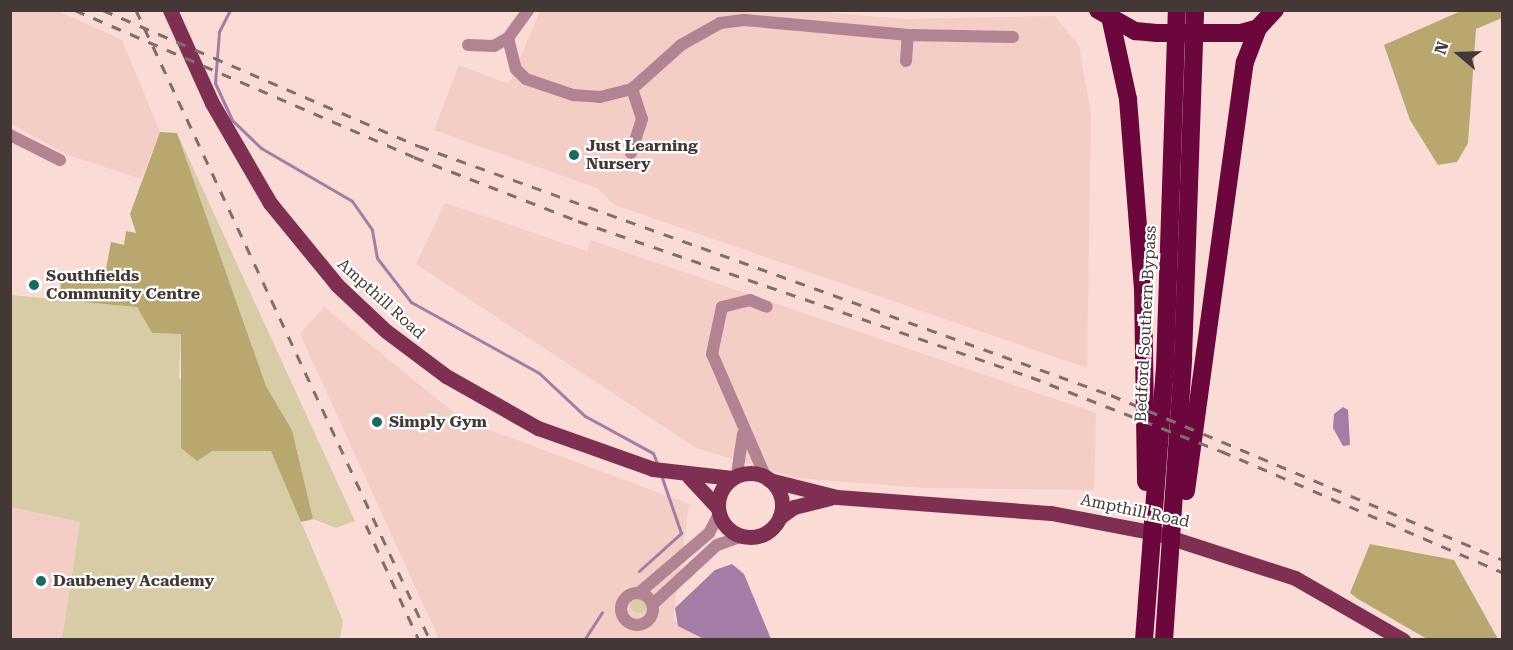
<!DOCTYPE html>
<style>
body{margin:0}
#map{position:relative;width:1513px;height:650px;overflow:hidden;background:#fadbd6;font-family:"Roboto Serif",serif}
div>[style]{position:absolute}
.built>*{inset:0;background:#f4cdc7}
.green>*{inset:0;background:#d8cca7}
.round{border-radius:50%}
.forest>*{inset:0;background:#b9a770}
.water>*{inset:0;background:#a47da6}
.stream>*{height:3px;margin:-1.5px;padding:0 1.5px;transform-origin:1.5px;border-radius:1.5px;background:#a47da6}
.minor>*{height:12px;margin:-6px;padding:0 6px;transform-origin:6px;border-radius:6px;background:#b28393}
.minor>.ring{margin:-6px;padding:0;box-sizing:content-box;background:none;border:12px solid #b28393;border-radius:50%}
.major>*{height:15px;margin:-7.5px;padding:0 7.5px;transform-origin:7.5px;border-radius:7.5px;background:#7f3052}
.major>.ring{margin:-7.5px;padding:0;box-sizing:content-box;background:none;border:15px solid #7f3052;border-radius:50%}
.highway>*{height:18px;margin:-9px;padding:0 9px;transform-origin:9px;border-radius:9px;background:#6b073c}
.rail>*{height:3px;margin-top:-1.5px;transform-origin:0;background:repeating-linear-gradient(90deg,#816e6b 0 10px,transparent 0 20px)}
.dots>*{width:16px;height:16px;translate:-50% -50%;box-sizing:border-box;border:3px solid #fff;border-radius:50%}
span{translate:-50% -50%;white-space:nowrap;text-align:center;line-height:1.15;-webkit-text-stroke:4.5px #fff;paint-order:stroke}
.poi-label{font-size:16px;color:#443836;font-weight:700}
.left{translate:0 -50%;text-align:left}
.street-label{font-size:16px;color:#443836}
.frame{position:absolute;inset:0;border:12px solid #443836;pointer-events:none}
.north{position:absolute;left:1429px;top:24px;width:60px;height:60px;-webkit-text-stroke:4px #fff;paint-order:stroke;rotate:289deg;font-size:16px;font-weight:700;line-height:24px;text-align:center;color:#443836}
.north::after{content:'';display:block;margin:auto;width:21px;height:27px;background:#443836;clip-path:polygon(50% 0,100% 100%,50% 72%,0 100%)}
</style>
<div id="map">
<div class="built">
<i style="clip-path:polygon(799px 10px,906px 19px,1055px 16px,1079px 46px,1091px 113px,1087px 368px,615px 205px,597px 188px,434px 130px,459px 65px,509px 84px,540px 11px)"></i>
<i style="clip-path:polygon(10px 11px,58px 11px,122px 40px,160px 132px,141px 179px,68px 155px,11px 124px)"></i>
<i style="clip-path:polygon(445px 203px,587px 251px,590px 240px,1096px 413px,1094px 490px,923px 488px,796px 478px,696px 448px,416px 264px)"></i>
<i style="clip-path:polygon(324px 307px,463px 420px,689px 504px,673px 620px,708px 639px,439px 639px,300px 334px)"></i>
<i style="clip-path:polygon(11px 507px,80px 522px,62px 639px,11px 640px)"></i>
</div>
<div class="green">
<i style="clip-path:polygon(177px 133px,355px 521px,336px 528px,313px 519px,292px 430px,266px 386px)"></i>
<i style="clip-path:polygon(11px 295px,137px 307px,152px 333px,181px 334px,179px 377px,212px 451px,271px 451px,343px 621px,340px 639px,62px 639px,80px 522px,11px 507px)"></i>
<i class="round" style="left:630px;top:595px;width:18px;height:18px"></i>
</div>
<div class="forest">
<i style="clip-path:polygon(1463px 10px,1502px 11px,1502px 18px,1476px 29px,1468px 143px,1457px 162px,1438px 165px,1410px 120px,1384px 45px)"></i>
<i style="clip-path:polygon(160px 132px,177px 133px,266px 386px,292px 430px,313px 519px,301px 522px,271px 451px,212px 451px,197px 461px,181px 448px,181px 334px,152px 333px,137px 307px,60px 300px,61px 275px,104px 280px,111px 242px,124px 245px,126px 231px,136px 233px,130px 214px)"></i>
<i style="clip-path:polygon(1370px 544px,1454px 560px,1498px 639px,1427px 639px,1358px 599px,1350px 593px)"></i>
</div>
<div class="water">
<i style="clip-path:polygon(1343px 407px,1348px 410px,1350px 445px,1343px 446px,1333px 428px,1334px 414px)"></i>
<i style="clip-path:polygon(732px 564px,744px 574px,771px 639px,704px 639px,678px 626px,675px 608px,715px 570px)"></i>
</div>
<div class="stream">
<i style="left:230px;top:10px;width:25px;rotate:117deg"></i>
<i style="left:219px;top:32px;width:51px;rotate:94.5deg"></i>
<i style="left:215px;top:83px;width:41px;rotate:65.3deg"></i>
<i style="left:232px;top:120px;width:40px;rotate:44deg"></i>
<i style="left:261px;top:148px;width:105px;rotate:30.2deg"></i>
<i style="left:352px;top:201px;width:35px;rotate:55deg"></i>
<i style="left:372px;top:230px;width:28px;rotate:80deg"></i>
<i style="left:377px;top:258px;width:56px;rotate:52.3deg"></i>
<i style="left:411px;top:302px;width:146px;rotate:29deg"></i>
<i style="left:539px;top:373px;width:63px;rotate:43.1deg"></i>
<i style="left:585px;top:416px;width:77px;rotate:28.6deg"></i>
<i style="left:653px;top:453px;width:14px;rotate:69deg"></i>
<i style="left:639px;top:571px;width:57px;rotate:-42.1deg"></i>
<i style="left:681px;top:533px;width:61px;rotate:-109deg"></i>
<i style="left:584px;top:640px;width:33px;rotate:-57deg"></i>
</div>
<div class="minor">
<i style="left:508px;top:38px;width:32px;rotate:76deg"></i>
<i style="left:516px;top:69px;width:14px;rotate:45deg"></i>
<i style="left:526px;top:79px;width:50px;rotate:18.8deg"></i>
<i style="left:573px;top:95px;width:27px;rotate:4deg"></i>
<i style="left:600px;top:97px;width:33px;rotate:-14deg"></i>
<i style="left:632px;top:89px;width:66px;rotate:-41.9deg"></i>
<i style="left:681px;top:45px;width:45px;rotate:-29.4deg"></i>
<i style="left:720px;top:23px;width:24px;rotate:-7deg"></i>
<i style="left:744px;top:20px;width:165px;rotate:5.2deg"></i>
<i style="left:908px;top:35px;width:105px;rotate:1.1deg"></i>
<i style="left:468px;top:45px;width:26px;rotate:2deg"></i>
<i style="left:494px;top:46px;width:16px;rotate:-30deg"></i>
<i style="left:508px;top:38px;width:34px;rotate:-54deg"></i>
<i style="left:906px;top:61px;width:26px;rotate:-86deg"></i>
<i style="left:10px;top:135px;width:56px;rotate:26.6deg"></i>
<i style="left:631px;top:153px;width:36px;rotate:-72deg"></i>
<i style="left:642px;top:119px;width:32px;rotate:-108deg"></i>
<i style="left:737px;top:474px;width:40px;rotate:-81.5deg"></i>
<i style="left:766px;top:478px;width:135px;rotate:-113.5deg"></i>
<i style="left:712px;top:354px;width:48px;rotate:-78deg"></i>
<i style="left:722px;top:307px;width:29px;rotate:-14deg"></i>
<i style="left:750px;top:300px;width:18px;rotate:22deg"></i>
<i style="left:640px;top:592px;width:91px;rotate:-40.5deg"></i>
<i style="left:709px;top:533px;width:21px;rotate:-62deg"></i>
<i class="ring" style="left:621px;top:593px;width:20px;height:20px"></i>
<i style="left:653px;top:604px;width:87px;rotate:-42.7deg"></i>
<i style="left:717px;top:545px;width:28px;rotate:-19deg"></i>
</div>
<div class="major">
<i style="left:170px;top:10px;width:102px;rotate:65.7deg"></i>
<i style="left:212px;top:103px;width:116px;rotate:59.9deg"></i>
<i style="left:270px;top:203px;width:106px;rotate:50.7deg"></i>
<i style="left:337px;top:285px;width:67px;rotate:43.2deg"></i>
<i style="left:386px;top:331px;width:75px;rotate:36.9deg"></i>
<i style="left:446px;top:376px;width:106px;rotate:29.5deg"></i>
<i style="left:538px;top:428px;width:122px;rotate:19.6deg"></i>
<i style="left:653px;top:469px;width:80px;rotate:6.5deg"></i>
<i class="ring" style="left:718px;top:473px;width:49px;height:49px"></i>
<i style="left:689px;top:477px;width:42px;rotate:46.9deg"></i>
<i style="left:769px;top:480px;width:70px;rotate:14deg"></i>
<i style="left:837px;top:497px;width:215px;rotate:4.3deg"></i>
<i style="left:1051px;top:513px;width:107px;rotate:10.8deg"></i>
<i style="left:1156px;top:533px;width:146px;rotate:17.9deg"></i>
<i style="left:1295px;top:578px;width:125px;rotate:29.9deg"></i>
<i style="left:780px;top:517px;width:17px;rotate:-36deg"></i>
<i style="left:794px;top:507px;width:38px;rotate:-14deg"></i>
</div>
<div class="highway">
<i style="left:1098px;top:10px;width:43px;rotate:29.6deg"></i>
<i style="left:1135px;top:31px;width:22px;rotate:5deg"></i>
<i style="left:1157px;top:33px;width:84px"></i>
<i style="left:1241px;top:33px;width:18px;rotate:-16deg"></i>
<i style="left:1258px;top:28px;width:25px;rotate:-47deg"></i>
<i style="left:1111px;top:21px;width:80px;rotate:77.7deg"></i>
<i style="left:1128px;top:99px;width:190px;rotate:85.5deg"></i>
<i style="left:1143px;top:288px;width:194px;rotate:89.1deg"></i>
<i style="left:1186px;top:491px;width:433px;rotate:-82.2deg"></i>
<i style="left:1245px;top:62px;width:36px;rotate:-69deg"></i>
<i style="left:1144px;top:640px;width:273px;rotate:-85.6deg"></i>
<i style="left:1165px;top:368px;width:358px;rotate:-88.1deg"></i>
<i style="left:1164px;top:640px;width:283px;rotate:-86.1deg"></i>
<i style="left:1183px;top:358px;width:348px;rotate:-88deg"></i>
</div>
<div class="rail">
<i style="left:75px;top:10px;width:369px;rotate:23.4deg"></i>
<i style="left:414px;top:157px;width:176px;rotate:21.3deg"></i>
<i style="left:578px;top:221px;width:479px;rotate:19deg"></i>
<i style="left:1031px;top:377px;width:204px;rotate:21.3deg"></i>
<i style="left:1221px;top:451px;width:306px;rotate:23.3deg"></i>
<i style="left:103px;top:10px;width:344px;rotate:23.3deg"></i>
<i style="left:419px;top:146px;width:735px;rotate:19.79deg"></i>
<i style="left:1111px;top:395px;width:424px;rotate:22.8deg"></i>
<i style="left:136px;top:10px;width:695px;rotate:64.98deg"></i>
<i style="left:366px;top:525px;width:127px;rotate:65.3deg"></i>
</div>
<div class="dots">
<i style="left:574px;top:155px;background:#1d6861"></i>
<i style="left:34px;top:285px;background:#1d6861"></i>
<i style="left:377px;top:422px;background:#1d6861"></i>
<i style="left:41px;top:581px;background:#1d6861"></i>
</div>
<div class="poi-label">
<span class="left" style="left:586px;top:155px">Just Learning<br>Nursery</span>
<span class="left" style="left:46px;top:285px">Southfields<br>Community Centre</span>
<span class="left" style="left:389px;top:422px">Simply Gym</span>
<span class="left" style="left:53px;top:581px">Daubeney Academy</span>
</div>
<div class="street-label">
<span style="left:381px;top:299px;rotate:42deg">Ampthill Road</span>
<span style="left:1146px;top:324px;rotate:-87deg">Bedford Southern Bypass</span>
<span style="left:1135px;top:511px;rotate:12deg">Ampthill Road</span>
</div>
<div class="frame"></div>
<div class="north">N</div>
</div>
